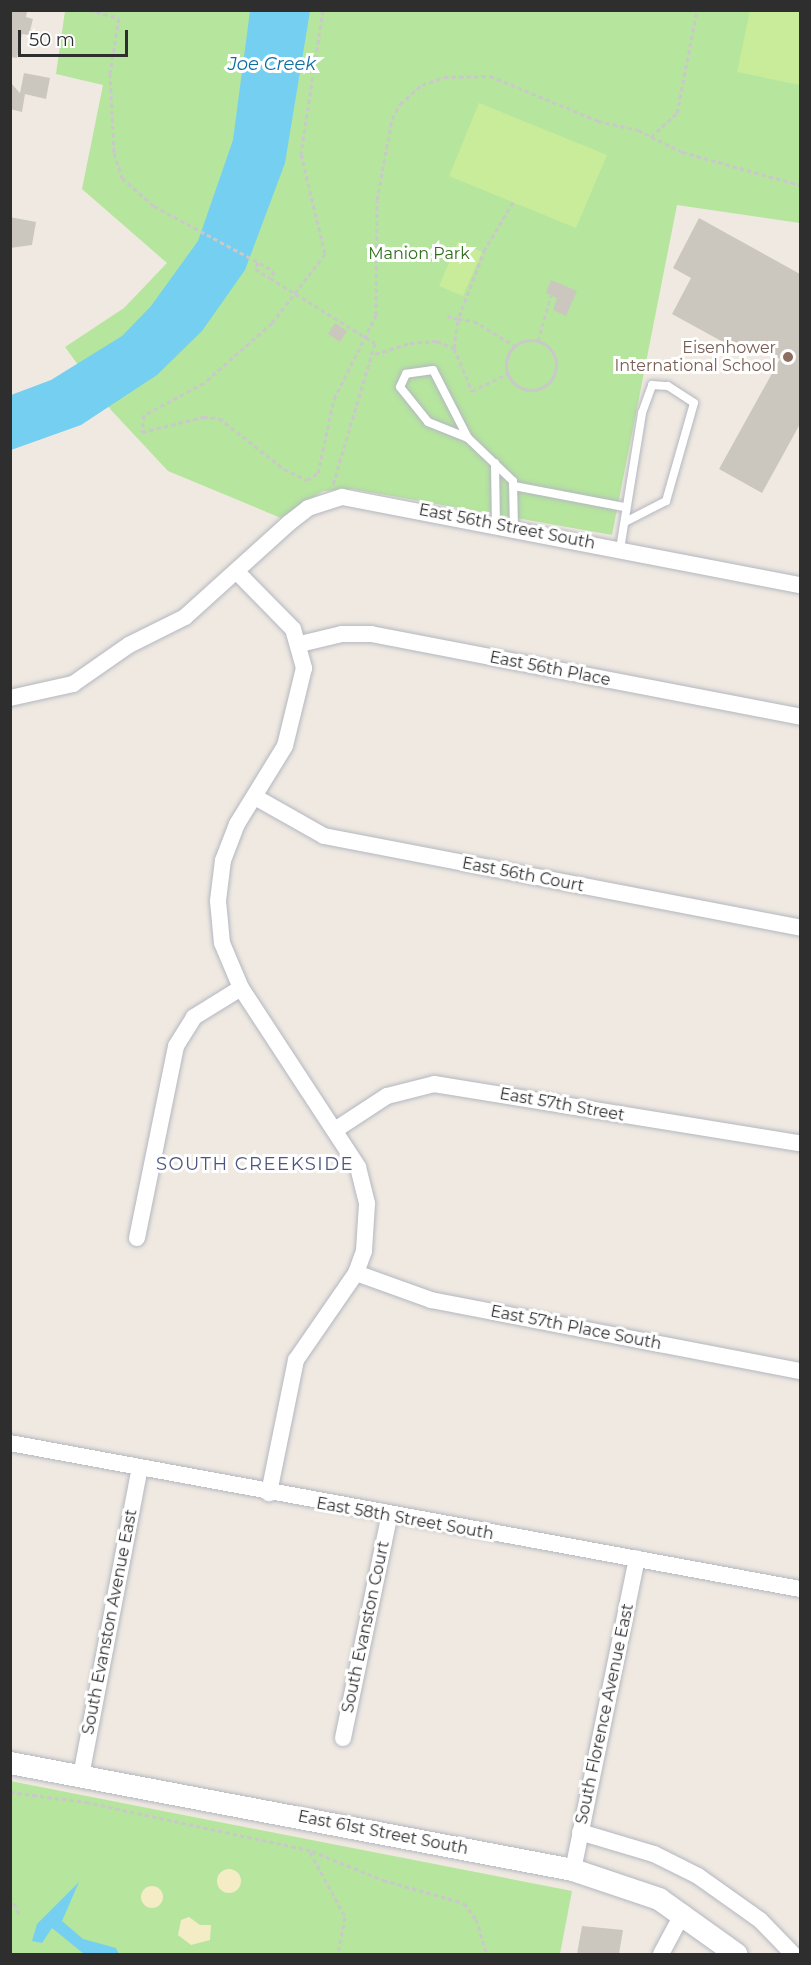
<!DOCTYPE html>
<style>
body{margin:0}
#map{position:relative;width:811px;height:1965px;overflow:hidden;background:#efe9e1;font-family:Montserrat,sans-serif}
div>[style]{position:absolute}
.green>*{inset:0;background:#b6e59e}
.sand>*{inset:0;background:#f3ecc5}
.round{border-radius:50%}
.pitch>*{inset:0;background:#c9ec9a}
.water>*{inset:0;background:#75cff0}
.building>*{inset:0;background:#cbc7bf}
.path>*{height:3px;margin-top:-1.5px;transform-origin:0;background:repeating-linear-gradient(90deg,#c9c9c9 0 4.5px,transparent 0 7.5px)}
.path>.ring{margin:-1.5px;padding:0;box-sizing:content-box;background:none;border:3px solid #c9c9c9;border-radius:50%}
.roads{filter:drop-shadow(0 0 2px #b4b7c1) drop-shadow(0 0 2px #b4b7c1)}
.lane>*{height:8px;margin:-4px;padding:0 4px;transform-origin:4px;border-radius:4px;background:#fff}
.street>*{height:16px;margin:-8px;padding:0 8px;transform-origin:8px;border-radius:8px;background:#fff}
.secondary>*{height:22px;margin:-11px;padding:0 11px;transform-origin:11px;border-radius:11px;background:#fff}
.dots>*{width:16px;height:16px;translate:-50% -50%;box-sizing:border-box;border:3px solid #fff;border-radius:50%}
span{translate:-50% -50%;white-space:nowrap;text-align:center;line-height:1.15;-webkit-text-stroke:6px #fff;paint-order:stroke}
.park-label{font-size:16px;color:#2c6e1b}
.education-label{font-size:16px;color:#785e54}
.right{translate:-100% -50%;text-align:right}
.street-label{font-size:16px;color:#2e2e2e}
.water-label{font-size:18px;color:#0d6fa3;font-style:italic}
.neighbourhood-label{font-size:18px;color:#4d5680;letter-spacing:1.5px}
.frame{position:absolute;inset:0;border:12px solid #2e2e2e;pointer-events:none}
.scale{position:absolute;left:18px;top:30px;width:110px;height:27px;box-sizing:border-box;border:3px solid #2e2e2e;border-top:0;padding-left:8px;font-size:18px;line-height:21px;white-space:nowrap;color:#2e2e2e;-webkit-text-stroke:4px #fff;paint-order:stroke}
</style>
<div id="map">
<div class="green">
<i style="clip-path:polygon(65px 11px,800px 11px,800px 223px,677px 205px,612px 535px,352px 489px,323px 491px,281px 518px,168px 471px,111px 410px,65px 347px,124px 308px,167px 263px,82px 189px,103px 85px,56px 74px)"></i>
<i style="clip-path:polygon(10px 1781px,572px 1891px,560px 1954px,11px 1954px)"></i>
</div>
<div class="sand">
<i class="round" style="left:217px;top:1869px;width:24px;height:24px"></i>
<i class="round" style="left:141px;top:1886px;width:22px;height:22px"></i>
<i style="clip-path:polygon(189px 1917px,200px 1925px,211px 1925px,210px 1940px,191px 1945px,178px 1935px,181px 1920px)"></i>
</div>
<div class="pitch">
<i style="clip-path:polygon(750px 11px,800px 11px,800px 85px,737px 72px)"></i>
<i style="clip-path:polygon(479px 103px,607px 155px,576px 228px,449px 176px)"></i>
<i style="clip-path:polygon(458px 242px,482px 252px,463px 296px,439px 286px)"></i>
</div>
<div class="water">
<i style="clip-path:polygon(250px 11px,310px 11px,285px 163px,245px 270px,202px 331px,157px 375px,81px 425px,11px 450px,11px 395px,51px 380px,122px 336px,151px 306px,198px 241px,233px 140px)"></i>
<i style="clip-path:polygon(79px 1882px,62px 1921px,83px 1939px,116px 1948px,119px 1954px,84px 1954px,52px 1928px,42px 1943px,32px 1941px,37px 1924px)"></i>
</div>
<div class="building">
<i style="clip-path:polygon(10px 10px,27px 12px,26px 17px,33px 19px,29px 35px,22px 34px,17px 58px,10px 57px)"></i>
<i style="clip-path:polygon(24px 73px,50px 78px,46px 99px,25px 94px,22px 112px,10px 109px,10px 82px,20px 93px)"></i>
<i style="clip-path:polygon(10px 217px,36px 222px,32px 245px,10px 248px)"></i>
<i style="clip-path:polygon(699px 218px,800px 274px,800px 424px,762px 493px,719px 469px,780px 359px,751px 343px,745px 354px,672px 314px,691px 278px,673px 268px)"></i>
<i style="clip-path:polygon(551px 280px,577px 291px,566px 316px,553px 310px,557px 298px,546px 293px)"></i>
<i style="clip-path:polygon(335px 323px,347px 331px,340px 342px,328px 334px)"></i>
<i style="clip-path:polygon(582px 1926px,623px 1930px,619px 1954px,577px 1954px)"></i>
</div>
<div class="path">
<i style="left:89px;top:10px;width:31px;rotate:15deg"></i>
<i style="left:119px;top:18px;width:56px;rotate:99.3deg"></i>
<i style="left:110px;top:73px;width:80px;rotate:87.1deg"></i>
<i style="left:114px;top:153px;width:26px;rotate:72deg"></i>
<i style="left:122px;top:178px;width:43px;rotate:41.2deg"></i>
<i style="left:154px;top:206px;width:136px;rotate:28.4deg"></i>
<i style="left:274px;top:271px;width:8px;rotate:120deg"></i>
<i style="left:270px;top:278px;width:123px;rotate:31.8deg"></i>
<i style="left:375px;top:343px;width:148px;rotate:106.5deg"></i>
<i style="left:323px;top:10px;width:146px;rotate:98.7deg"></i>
<i style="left:301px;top:154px;width:103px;rotate:76.5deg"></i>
<i style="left:325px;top:254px;width:87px;rotate:127.5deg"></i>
<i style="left:272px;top:323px;width:91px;rotate:138.6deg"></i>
<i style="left:204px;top:383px;width:68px;rotate:151.9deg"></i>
<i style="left:144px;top:415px;width:17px;rotate:97deg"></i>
<i style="left:142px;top:432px;width:63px;rotate:-13.8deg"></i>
<i style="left:203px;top:417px;width:16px;rotate:4deg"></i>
<i style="left:219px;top:418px;width:83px;rotate:38.1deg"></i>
<i style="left:284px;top:469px;width:25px;rotate:26deg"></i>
<i style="left:307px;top:480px;width:13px;rotate:-32deg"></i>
<i style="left:318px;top:473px;width:76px;rotate:-77.8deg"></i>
<i style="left:334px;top:399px;width:94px;rotate:-63.4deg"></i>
<i style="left:376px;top:315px;width:115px;rotate:-89.5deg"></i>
<i style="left:377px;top:200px;width:82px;rotate:-79.5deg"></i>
<i style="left:392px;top:119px;width:17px;rotate:-62deg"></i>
<i style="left:400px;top:104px;width:29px;rotate:-41deg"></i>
<i style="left:422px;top:85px;width:23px;rotate:-20deg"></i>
<i style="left:444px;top:77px;width:46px;rotate:-1.2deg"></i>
<i style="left:490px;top:76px;width:117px;rotate:22.6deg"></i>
<i style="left:598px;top:121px;width:41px;rotate:12.7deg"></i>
<i style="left:638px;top:130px;width:49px;rotate:26.6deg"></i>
<i style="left:682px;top:152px;width:123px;rotate:15.6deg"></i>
<i style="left:651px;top:137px;width:35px;rotate:-43deg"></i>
<i style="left:677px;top:113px;width:105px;rotate:-79deg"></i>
<i style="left:513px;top:202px;width:55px;rotate:120.8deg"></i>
<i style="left:485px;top:249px;width:75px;rotate:111.1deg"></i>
<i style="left:458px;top:319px;width:16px;rotate:7deg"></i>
<i style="left:474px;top:321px;width:48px;rotate:31.4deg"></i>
<i style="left:258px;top:262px;width:8px;rotate:113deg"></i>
<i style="left:255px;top:269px;width:17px;rotate:31deg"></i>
<i class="ring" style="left:506px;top:340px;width:47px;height:47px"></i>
<i style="left:538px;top:341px;width:48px;rotate:-74.2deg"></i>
<i style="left:454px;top:348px;width:47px;rotate:67.3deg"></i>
<i style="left:472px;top:391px;width:39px;rotate:-26deg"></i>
<i style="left:375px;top:354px;width:37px;rotate:-17deg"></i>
<i style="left:410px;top:343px;width:27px;rotate:-4deg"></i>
<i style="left:437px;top:341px;width:18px;rotate:22deg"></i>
<i style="left:454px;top:348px;width:29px;rotate:-82deg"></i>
<i style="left:458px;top:319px;width:11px;rotate:-165deg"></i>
<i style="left:10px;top:1792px;width:77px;rotate:7.5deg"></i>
<i style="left:86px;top:1802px;width:231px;rotate:12.2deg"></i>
<i style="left:312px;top:1851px;width:77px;rotate:22.2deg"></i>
<i style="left:383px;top:1880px;width:84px;rotate:15.9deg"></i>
<i style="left:464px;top:1903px;width:20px;rotate:53deg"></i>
<i style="left:476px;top:1919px;width:37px;rotate:73deg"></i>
<i style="left:310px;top:1852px;width:74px;rotate:61.7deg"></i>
<i style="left:345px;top:1917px;width:38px;rotate:101deg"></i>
<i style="left:10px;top:1896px;width:20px;rotate:63deg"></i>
</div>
<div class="roads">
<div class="lane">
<i style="left:468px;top:438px;width:76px;rotate:-117.2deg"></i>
<i style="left:433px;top:370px;width:27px;rotate:172deg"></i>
<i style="left:406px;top:374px;width:14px;rotate:115deg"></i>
<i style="left:400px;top:387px;width:45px;rotate:51.3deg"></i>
<i style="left:428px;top:422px;width:43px;rotate:21.8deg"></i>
<i style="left:468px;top:438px;width:62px;rotate:43.7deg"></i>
<i style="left:513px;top:481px;width:48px;rotate:88.8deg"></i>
<i style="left:495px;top:463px;width:62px;rotate:89.1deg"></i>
<i style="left:514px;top:486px;width:112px;rotate:10.8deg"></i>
<i style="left:620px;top:549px;width:138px;rotate:-80.8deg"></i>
<i style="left:642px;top:413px;width:30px;rotate:-70deg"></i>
<i style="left:652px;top:385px;width:16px;rotate:4deg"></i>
<i style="left:668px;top:386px;width:31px;rotate:33deg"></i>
<i style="left:694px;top:403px;width:102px;rotate:105.9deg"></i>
<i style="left:666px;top:501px;width:46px;rotate:152.9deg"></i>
</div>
<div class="street">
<i style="left:237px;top:572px;width:80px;rotate:45.5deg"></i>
<i style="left:293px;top:629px;width:41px;rotate:74.2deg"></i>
<i style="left:304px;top:668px;width:80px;rotate:103.7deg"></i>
<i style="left:285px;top:746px;width:92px;rotate:121.6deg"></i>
<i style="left:237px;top:824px;width:39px;rotate:111deg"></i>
<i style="left:223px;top:860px;width:41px;rotate:97deg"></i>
<i style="left:218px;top:901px;width:42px;rotate:84.6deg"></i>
<i style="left:222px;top:943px;width:49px;rotate:67.1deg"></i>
<i style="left:241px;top:988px;width:214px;rotate:56.8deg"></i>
<i style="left:358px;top:1167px;width:38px;rotate:76deg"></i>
<i style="left:367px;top:1204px;width:47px;rotate:93.7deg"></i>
<i style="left:364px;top:1251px;width:23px;rotate:110deg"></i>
<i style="left:356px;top:1273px;width:106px;rotate:124.6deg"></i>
<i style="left:296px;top:1360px;width:136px;rotate:101.5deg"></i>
<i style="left:300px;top:644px;width:43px;rotate:-13.4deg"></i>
<i style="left:342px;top:634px;width:29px"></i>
<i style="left:371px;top:634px;width:437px;rotate:10.9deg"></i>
<i style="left:10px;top:698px;width:65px;rotate:-12.5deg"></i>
<i style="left:73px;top:684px;width:68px;rotate:-34.9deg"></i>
<i style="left:129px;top:645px;width:63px;rotate:-26.6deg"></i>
<i style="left:185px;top:617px;width:140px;rotate:-42.1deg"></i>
<i style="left:289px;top:523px;width:24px;rotate:-38deg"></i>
<i style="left:308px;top:508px;width:36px;rotate:-18deg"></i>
<i style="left:342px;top:497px;width:466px;rotate:10.9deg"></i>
<i style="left:255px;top:797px;width:79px;rotate:29.5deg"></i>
<i style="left:324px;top:836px;width:485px;rotate:10.9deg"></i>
<i style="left:335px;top:1130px;width:62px;rotate:-33.2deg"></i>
<i style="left:387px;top:1096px;width:49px;rotate:-14.3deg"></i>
<i style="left:434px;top:1084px;width:371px;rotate:9.2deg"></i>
<i style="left:137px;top:1238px;width:196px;rotate:-78.5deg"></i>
<i style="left:176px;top:1046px;width:34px;rotate:-58deg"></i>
<i style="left:194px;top:1017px;width:55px;rotate:-31.7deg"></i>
<i style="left:356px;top:1273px;width:80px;rotate:19.8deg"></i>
<i style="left:431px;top:1300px;width:376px;rotate:10.9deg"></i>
<i style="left:10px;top:1443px;width:803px;rotate:10.47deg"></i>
<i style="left:343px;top:1738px;width:226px;rotate:-78.2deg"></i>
<i style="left:81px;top:1776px;width:314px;rotate:-79.2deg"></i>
<i style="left:580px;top:1832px;width:77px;rotate:16.6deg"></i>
<i style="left:654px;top:1854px;width:49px;rotate:26.6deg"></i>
<i style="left:698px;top:1876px;width:76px;rotate:35.4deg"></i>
<i style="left:760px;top:1920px;width:47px;rotate:45.9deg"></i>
<i style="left:573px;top:1870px;width:318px;rotate:-78.4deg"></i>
<i style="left:661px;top:1954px;width:47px;rotate:-61.8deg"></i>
</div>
<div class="secondary">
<i style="left:10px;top:1763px;width:573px;rotate:10.76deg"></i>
<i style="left:573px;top:1870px;width:91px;rotate:18.6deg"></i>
<i style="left:659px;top:1899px;width:95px;rotate:35.5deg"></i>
</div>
</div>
<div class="dots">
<i style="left:788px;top:357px;background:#8d6e63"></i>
</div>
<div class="park-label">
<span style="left:419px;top:254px">Manion Park</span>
</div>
<div class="education-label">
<span class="right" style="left:776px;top:357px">Eisenhower<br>International School</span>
</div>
<div class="street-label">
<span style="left:507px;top:527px;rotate:11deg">East 56th Street South</span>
<span style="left:550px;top:669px;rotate:11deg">East 56th Place</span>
<span style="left:523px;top:875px;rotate:11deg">East 56th Court</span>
<span style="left:562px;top:1105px;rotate:10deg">East 57th Street</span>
<span style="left:576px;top:1328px;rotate:11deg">East 57th Place South</span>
<span style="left:405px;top:1519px;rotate:10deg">East 58th Street South</span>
<span style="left:110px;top:1622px;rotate:-79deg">South Evanston Avenue East</span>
<span style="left:366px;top:1627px;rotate:-78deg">South Evanston Court</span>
<span style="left:605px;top:1714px;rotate:-78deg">South Florence Avenue East</span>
<span style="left:383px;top:1833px;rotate:11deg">East 61st Street South</span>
</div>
<div class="water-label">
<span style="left:272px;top:64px">Joe Creek</span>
</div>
<div class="neighbourhood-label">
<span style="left:255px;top:1164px">SOUTH CREEKSIDE</span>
</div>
<div class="frame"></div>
<div class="scale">50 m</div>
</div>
